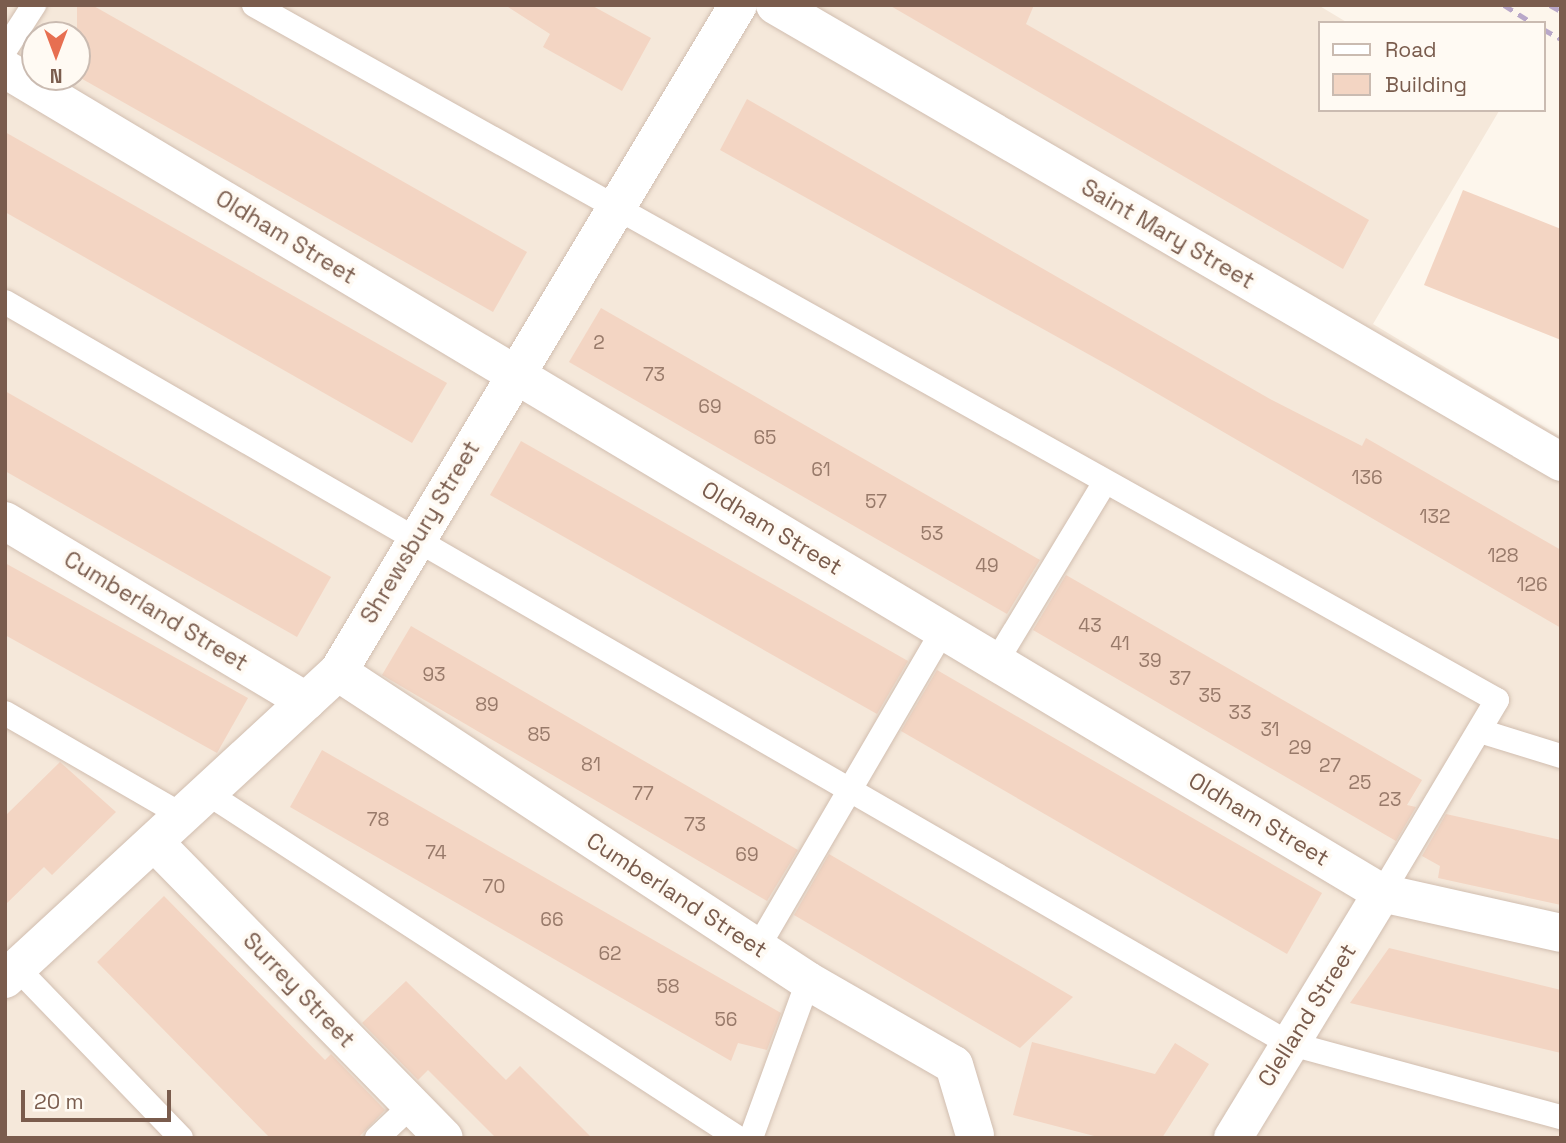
<!DOCTYPE html>
<style>
body{margin:0}
#map{position:relative;width:1566px;height:1143px;overflow:hidden;background:#fdf6ec;font-family:"Space Grotesk",sans-serif}
div>[style]{position:absolute}
.residential>*{inset:0;background:#f5e8da}
.building>*{inset:0;background:#f3d5c3}
.roads{filter:drop-shadow(0 0 2px #d1beb0) drop-shadow(0 0 2px #d1beb0)}
.service>*{height:24px;margin:-12px;padding:0 12px;transform-origin:12px;border-radius:12px;background:#fff}
.minor>*{height:38px;margin:-19px;padding:0 19px;transform-origin:19px;border-radius:19px;background:#fff}
.rail>*{height:5px;margin-top:-2.5px;transform-origin:0;background:repeating-linear-gradient(90deg,#b9a8c9 0 10px,transparent 0 17px)}
span{translate:-50% -50%;white-space:nowrap;text-align:center;line-height:1.15;-webkit-text-stroke:7px #fffaf3;paint-order:stroke}
.number-label{font-size:19px;color:#987a6a}
.number-label span{-webkit-text-stroke-width:0}
.street-label{font-size:23px;color:#7a5c4d}
.frame{position:absolute;inset:0;border:7px solid #7a5c4d;pointer-events:none}
.legend{position:absolute;left:1318px;top:21px;width:228px;height:91px;box-sizing:border-box;background:#fffaf3;border:2px solid #cabbb1;margin:0;padding:9px 12px;list-style:none;font-size:21px;color:#7a5c4d}
.legend li{display:flex;align-items:center;gap:14px;height:35px}
.legend b{width:35px;border:2px solid #cabbb1}
.north{position:absolute;left:21px;top:21px;width:70px;height:70px;box-sizing:border-box;background:#fffaf3;border:2px solid #cabbb1;border-radius:50%;rotate:180deg;font-size:19px;font-weight:700;line-height:28px;text-align:center;color:#7a5c4d}
.north::after{content:'';display:block;margin:auto;width:24px;height:32px;background:#e76f51;clip-path:polygon(50% 0,100% 100%,50% 72%,0 100%)}
.scale{position:absolute;left:21px;top:1090px;width:150px;height:32px;box-sizing:border-box;border:4px solid #7a5c4d;border-top:0;padding-left:9px;font-size:21px;line-height:24px;white-space:nowrap;color:#7a5c4d;-webkit-text-stroke:5px #fffaf3;paint-order:stroke}
</style>
<div id="map">
<div class="residential">
<i style="clip-path:polygon(evenodd,5px 5px,1318px 5px,1348px 23px,1319px 23px,1319px 110px,1499px 111px,1373px 324px,1561px 437px,1561px 1138px,5px 1138px,5px 5px,35px 35px,77px 35px,77px 77px,35px 77px,35px 35px)"></i>
</div>
<div class="building">
<i style="clip-path:polygon(77px 5px,92px 5px,527px 252px,493px 312px,77px 76px)"></i>
<i style="clip-path:polygon(505px 5px,591px 5px,651px 38px,622px 91px,543px 47px,550px 34px)"></i>
<i style="clip-path:polygon(889px 5px,1034px 5px,1026px 24px,1369px 220px,1343px 269px)"></i>
<i style="clip-path:polygon(747px 99px,1270px 399px,1362px 446px,1366px 438px,1561px 550px,1561px 628px,1115px 369px,720px 150px)"></i>
<i style="clip-path:polygon(5px 132px,447px 383px,412px 443px,5px 212px)"></i>
<i style="clip-path:polygon(1463px 190px,1561px 229px,1561px 340px,1424px 285px)"></i>
<i style="clip-path:polygon(601px 308px,1040px 560px,1007px 614px,569px 362px)"></i>
<i style="clip-path:polygon(5px 391px,331px 577px,297px 637px,5px 471px)"></i>
<i style="clip-path:polygon(521px 441px,908px 661px,877px 714px,490px 495px)"></i>
<i style="clip-path:polygon(5px 563px,248px 698px,217px 753px,5px 635px)"></i>
<i style="clip-path:polygon(1066px 575px,1422px 780px,1407px 805px,1416px 807px,1396px 841px,1033px 630px)"></i>
<i style="clip-path:polygon(411px 626px,798px 850px,767px 901px,382px 675px)"></i>
<i style="clip-path:polygon(937px 670px,1322px 893px,1287px 954px,901px 731px)"></i>
<i style="clip-path:polygon(322px 750px,781px 1013px,767px 1050px,738px 1043px,731px 1061px,290px 807px)"></i>
<i style="clip-path:polygon(60px 762px,116px 812px,52px 875px,44px 867px,5px 905px,5px 816px)"></i>
<i style="clip-path:polygon(1446px 814px,1561px 840px,1561px 905px,1438px 878px,1440px 866px,1422px 856px)"></i>
<i style="clip-path:polygon(829px 854px,1073px 997px,1020px 1048px,794px 915px)"></i>
<i style="clip-path:polygon(164px 896px,325px 1060px,331px 1054px,385px 1110px,358px 1138px,270px 1138px,97px 962px)"></i>
<i style="clip-path:polygon(1389px 948px,1561px 990px,1561px 1053px,1350px 1003px)"></i>
<i style="clip-path:polygon(406px 981px,506px 1080px,520px 1066px,592px 1138px,496px 1138px,428px 1070px,418px 1080px,362px 1023px)"></i>
<i style="clip-path:polygon(1032px 1042px,1155px 1074px,1175px 1043px,1209px 1064px,1162px 1138px,1102px 1138px,1013px 1115px)"></i>
</div>
<div class="roads">
<div class="service">
<i style="left:254px;top:5px;width:1424px;rotate:29.21deg"></i>
<i style="left:1497px;top:700px;width:225px;rotate:120.8deg"></i>
<i style="left:5px;top:50px;width:54px;rotate:-57.2deg"></i>
<i style="left:5px;top:302px;width:1482px;rotate:30.01deg"></i>
<i style="left:1288px;top:1043px;width:283px;rotate:15.2deg"></i>
<i style="left:996px;top:662px;width:210px;rotate:-58.8deg"></i>
<i style="left:5px;top:713px;width:204px;rotate:30deg"></i>
<i style="left:1480px;top:731px;width:85px;rotate:17.2deg"></i>
<i style="left:207px;top:793px;width:633px;rotate:33.01deg"></i>
<i style="left:758px;top:947px;width:367px;rotate:-59.7deg"></i>
<i style="left:17px;top:968px;width:236px;rotate:46deg"></i>
<i style="left:377px;top:1138px;width:48px;rotate:-43.3deg"></i>
<i style="left:751px;top:1138px;width:167px;rotate:-70deg"></i>
</div>
<div class="minor">
<i style="left:775px;top:5px;width:909px;rotate:30.17deg"></i>
<i style="left:5px;top:69px;width:1605px;rotate:30.9deg"></i>
<i style="left:1382px;top:893px;width:183px;rotate:12.6deg"></i>
<i style="left:5px;top:521px;width:351px;rotate:30.9deg"></i>
<i style="left:338px;top:672px;width:562px;rotate:33.32deg"></i>
<i style="left:808px;top:981px;width:168px;rotate:29.9deg"></i>
<i style="left:954px;top:1065px;width:73px;rotate:73.3deg"></i>
<i style="left:154px;top:842px;width:414px;rotate:45.6deg"></i>
<i style="left:5px;top:979px;width:453px;rotate:-42.7deg"></i>
<i style="left:338px;top:672px;width:778px;rotate:-59.05deg"></i>
<i style="left:1233px;top:1138px;width:287px;rotate:-58.7deg"></i>
</div>
</div>
<div class="rail">
<i style="left:1504px;top:5px;width:34px;rotate:32deg"></i>
<i style="left:1550px;top:5px;width:13px;rotate:29deg"></i>
<i style="left:1543px;top:29px;width:21px;rotate:29deg"></i>
</div>
<div class="number-label">
<span style="left:599px;top:343px">2</span>
<span style="left:654px;top:375px">73</span>
<span style="left:710px;top:407px">69</span>
<span style="left:765px;top:438px">65</span>
<span style="left:821px;top:470px">61</span>
<span style="left:1367px;top:478px">136</span>
<span style="left:876px;top:502px">57</span>
<span style="left:1435px;top:517px">132</span>
<span style="left:932px;top:534px">53</span>
<span style="left:1503px;top:556px">128</span>
<span style="left:987px;top:566px">49</span>
<span style="left:1532px;top:585px">126</span>
<span style="left:1090px;top:626px">43</span>
<span style="left:1120px;top:644px">41</span>
<span style="left:1150px;top:661px">39</span>
<span style="left:434px;top:675px">93</span>
<span style="left:1180px;top:679px">37</span>
<span style="left:1210px;top:696px">35</span>
<span style="left:487px;top:705px">89</span>
<span style="left:1240px;top:713px">33</span>
<span style="left:1270px;top:730px">31</span>
<span style="left:539px;top:735px">85</span>
<span style="left:1300px;top:748px">29</span>
<span style="left:591px;top:765px">81</span>
<span style="left:1330px;top:766px">27</span>
<span style="left:1360px;top:783px">25</span>
<span style="left:643px;top:794px">77</span>
<span style="left:1390px;top:800px">23</span>
<span style="left:378px;top:820px">78</span>
<span style="left:695px;top:825px">73</span>
<span style="left:436px;top:853px">74</span>
<span style="left:747px;top:855px">69</span>
<span style="left:494px;top:887px">70</span>
<span style="left:552px;top:920px">66</span>
<span style="left:610px;top:954px">62</span>
<span style="left:668px;top:987px">58</span>
<span style="left:726px;top:1020px">56</span>
</div>
<div class="street-label">
<span style="left:1168px;top:234px;rotate:30deg">Saint Mary Street</span>
<span style="left:286px;top:237px;rotate:31deg">Oldham Street</span>
<span style="left:772px;top:528px;rotate:31deg">Oldham Street</span>
<span style="left:420px;top:532px;rotate:-59deg">Shrewsbury Street</span>
<span style="left:156px;top:611px;rotate:31deg">Cumberland Street</span>
<span style="left:1259px;top:819px;rotate:31deg">Oldham Street</span>
<span style="left:677px;top:895px;rotate:33deg">Cumberland Street</span>
<span style="left:299px;top:990px;rotate:46deg">Surrey Street</span>
<span style="left:1307px;top:1015px;rotate:-58deg">Clelland Street</span>
</div>
<div class="frame"></div>
<ul class="legend">
<li><b style="height:9px;background:#fff"></b>Road</li>
<li><b style="height:19px;background:#f3d5c3"></b>Building</li>
</ul>
<div class="north">N</div>
<div class="scale">20 m</div>
</div>
